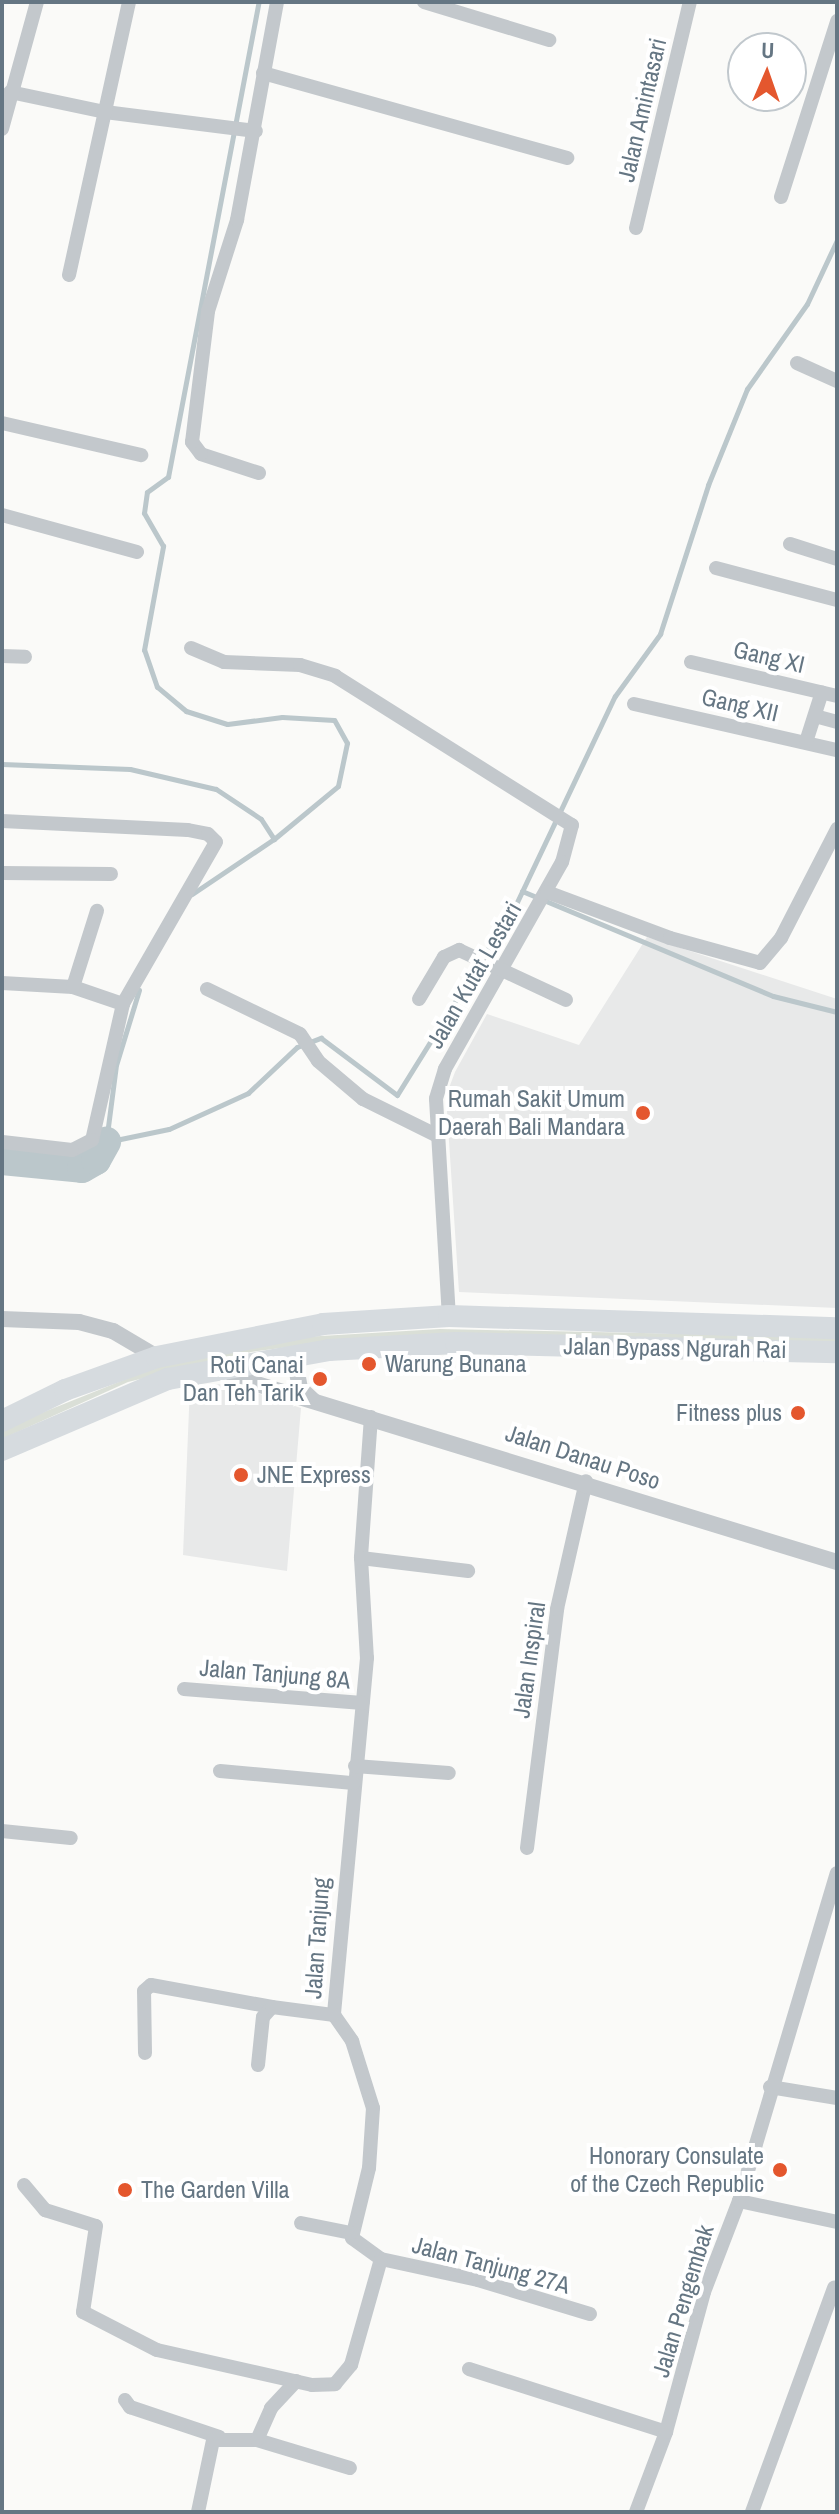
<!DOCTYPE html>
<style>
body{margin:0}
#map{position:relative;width:839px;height:2514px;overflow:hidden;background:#fafaf8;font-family:"Archivo Narrow",sans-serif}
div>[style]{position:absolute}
.built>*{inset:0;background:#e8e9e9}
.green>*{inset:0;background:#dadfd7}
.stream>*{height:5px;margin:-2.5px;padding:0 2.5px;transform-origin:2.5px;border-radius:2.5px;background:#bbc7cb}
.river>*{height:30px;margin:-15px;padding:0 15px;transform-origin:15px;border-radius:15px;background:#bbc7cb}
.minor>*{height:14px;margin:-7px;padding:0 7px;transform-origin:7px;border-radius:7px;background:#c3c8cc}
.tertiary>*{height:16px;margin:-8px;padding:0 8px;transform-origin:8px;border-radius:8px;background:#c3c8cc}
.trunk>*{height:22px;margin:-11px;padding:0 11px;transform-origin:11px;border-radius:11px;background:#d6dbdf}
.dots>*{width:22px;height:22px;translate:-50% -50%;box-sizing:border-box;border:4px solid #fff;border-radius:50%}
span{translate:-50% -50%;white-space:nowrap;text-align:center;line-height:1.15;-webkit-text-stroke:8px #fff;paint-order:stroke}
.street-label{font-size:24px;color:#657683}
.poi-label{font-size:24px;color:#657683}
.right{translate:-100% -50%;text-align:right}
.left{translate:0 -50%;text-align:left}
.frame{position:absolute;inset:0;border:4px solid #657683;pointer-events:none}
.north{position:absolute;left:727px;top:32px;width:80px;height:80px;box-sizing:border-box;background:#fff;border:2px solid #c1c8cd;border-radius:50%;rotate:2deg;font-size:22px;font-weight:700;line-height:32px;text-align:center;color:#657683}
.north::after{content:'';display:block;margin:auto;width:28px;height:36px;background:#e4572e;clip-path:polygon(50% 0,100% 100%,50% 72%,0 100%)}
</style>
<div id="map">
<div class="built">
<i style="clip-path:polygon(647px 937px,837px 999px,837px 1308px,459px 1292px,446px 1096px,455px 1072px,487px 1014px,579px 1045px)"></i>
<i style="clip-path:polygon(230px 1384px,301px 1408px,287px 1571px,183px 1555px,190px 1385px)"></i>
</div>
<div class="green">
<i style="clip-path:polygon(440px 1329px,837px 1337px,837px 1345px,358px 1338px,251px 1352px,128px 1382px,2px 1439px,2px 1432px,29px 1418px,156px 1367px,287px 1338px)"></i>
</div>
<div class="stream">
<i style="left:2px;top:764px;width:128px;rotate:2.2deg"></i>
<i style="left:130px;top:769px;width:88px;rotate:13.1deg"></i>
<i style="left:216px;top:789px;width:54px;rotate:33.7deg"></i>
<i style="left:261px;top:819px;width:24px;rotate:57deg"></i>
<i style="left:522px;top:891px;width:272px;rotate:22.7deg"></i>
<i style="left:773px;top:996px;width:66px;rotate:14deg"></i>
<i style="left:192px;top:894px;width:99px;rotate:-33.9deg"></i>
<i style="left:274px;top:839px;width:83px;rotate:-39.6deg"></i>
<i style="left:338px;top:786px;width:44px;rotate:-78.2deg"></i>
<i style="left:347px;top:743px;width:26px;rotate:-119deg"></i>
<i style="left:334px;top:720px;width:52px;rotate:-176.7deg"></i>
<i style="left:282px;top:717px;width:55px;rotate:172.7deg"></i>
<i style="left:227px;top:724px;width:43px;rotate:-162.4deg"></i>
<i style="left:186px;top:711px;width:38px;rotate:-140deg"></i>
<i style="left:157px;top:687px;width:39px;rotate:-109deg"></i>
<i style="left:144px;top:650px;width:106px;rotate:-79.6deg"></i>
<i style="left:163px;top:546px;width:38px;rotate:-120deg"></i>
<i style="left:144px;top:513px;width:21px;rotate:-82deg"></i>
<i style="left:147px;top:492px;width:26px;rotate:-36deg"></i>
<i style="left:168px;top:477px;width:484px;rotate:-79.2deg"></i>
<i style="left:139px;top:990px;width:78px;rotate:107deg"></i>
<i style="left:116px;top:1065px;width:78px;rotate:97.4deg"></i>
<i style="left:106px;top:1142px;width:64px;rotate:-11.7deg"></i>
<i style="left:169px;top:1129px;width:87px;rotate:-24.5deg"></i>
<i style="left:248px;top:1093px;width:67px;rotate:-43.2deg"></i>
<i style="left:297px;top:1047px;width:26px;rotate:-21deg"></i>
<i style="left:321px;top:1038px;width:95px;rotate:36.9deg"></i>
<i style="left:397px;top:1095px;width:227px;rotate:-58.1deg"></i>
<i style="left:517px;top:902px;width:228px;rotate:-64.6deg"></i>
<i style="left:615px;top:696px;width:77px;rotate:-54deg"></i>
<i style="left:660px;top:634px;width:157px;rotate:-72.1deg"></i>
<i style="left:708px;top:485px;width:104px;rotate:-67.9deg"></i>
<i style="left:747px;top:389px;width:104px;rotate:-54.8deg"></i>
<i style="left:807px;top:304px;width:71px;rotate:-64.9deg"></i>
</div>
<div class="river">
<i style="left:2px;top:1160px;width:80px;rotate:5.7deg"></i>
<i style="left:82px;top:1168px;width:16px;rotate:-30deg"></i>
<i style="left:96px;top:1160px;width:21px;rotate:-61deg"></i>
</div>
<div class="minor">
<i style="left:424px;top:2px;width:131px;rotate:16.9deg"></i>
<i style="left:263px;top:73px;width:316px;rotate:15.6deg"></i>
<i style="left:10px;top:92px;width:97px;rotate:11.9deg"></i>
<i style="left:105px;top:112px;width:152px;rotate:7.2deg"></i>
<i style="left:2px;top:129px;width:132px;rotate:-74.6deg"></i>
<i style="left:781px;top:197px;width:185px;rotate:-72.3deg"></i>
<i style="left:636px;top:228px;width:232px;rotate:-76.6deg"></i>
<i style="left:69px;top:275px;width:280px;rotate:-77.6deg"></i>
<i style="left:797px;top:363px;width:44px;rotate:24.2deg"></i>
<i style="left:2px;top:423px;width:143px;rotate:13deg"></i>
<i style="left:259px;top:473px;width:61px;rotate:-161.9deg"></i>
<i style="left:201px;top:454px;width:15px;rotate:-127deg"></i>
<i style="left:192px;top:442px;width:132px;rotate:-83deg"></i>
<i style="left:208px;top:311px;width:96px;rotate:-72.3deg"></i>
<i style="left:237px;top:220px;width:222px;rotate:-79.6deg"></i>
<i style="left:2px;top:515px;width:140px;rotate:15.3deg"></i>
<i style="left:790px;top:544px;width:49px;rotate:17.7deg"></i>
<i style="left:716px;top:568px;width:125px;rotate:14.8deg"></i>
<i style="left:191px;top:648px;width:36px;rotate:23deg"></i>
<i style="left:224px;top:662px;width:76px;rotate:2.3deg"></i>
<i style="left:300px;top:665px;width:37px;rotate:17deg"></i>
<i style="left:335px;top:676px;width:280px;rotate:32.2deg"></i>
<i style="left:572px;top:825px;width:38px;rotate:105deg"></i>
<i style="left:562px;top:862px;width:238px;rotate:119.5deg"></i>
<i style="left:445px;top:1069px;width:31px;rotate:107deg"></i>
<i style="left:436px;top:1099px;width:217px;rotate:86.6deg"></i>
<i style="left:2px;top:656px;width:23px;rotate:2deg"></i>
<i style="left:691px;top:662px;width:150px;rotate:13.1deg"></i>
<i style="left:634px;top:704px;width:208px;rotate:12.8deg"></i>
<i style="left:815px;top:716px;width:23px;rotate:15deg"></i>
<i style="left:806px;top:742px;width:52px;rotate:-72.3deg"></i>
<i style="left:2px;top:821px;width:186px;rotate:2.8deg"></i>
<i style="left:188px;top:830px;width:20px;rotate:11deg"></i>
<i style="left:208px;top:834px;width:11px;rotate:45deg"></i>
<i style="left:216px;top:842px;width:187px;rotate:119.9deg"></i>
<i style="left:123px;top:1004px;width:139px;rotate:102.8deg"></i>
<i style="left:92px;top:1140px;width:22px;rotate:153deg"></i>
<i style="left:72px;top:1150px;width:70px;rotate:-173.5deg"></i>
<i style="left:2px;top:873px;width:109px;rotate:0.5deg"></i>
<i style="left:547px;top:892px;width:131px;rotate:20.5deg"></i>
<i style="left:670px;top:938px;width:93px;rotate:15.5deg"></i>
<i style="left:760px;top:963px;width:33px;rotate:-50deg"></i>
<i style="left:781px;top:938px;width:123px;rotate:-62.8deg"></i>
<i style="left:2px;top:983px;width:71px;rotate:3.2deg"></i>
<i style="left:73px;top:987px;width:53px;rotate:18.8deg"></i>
<i style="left:73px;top:987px;width:80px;rotate:-72.5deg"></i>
<i style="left:207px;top:989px;width:103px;rotate:25.8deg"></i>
<i style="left:300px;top:1034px;width:32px;rotate:56deg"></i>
<i style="left:318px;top:1061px;width:59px;rotate:40.2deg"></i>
<i style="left:363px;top:1099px;width:81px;rotate:26.3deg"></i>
<i style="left:419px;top:999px;width:49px;rotate:-59.2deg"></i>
<i style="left:444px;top:957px;width:17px;rotate:-25deg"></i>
<i style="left:459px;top:950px;width:118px;rotate:25deg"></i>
<i style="left:371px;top:1417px;width:141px;rotate:94.1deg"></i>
<i style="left:361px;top:1558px;width:100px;rotate:86.6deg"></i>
<i style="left:367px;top:1658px;width:359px;rotate:95.3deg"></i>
<i style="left:334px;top:2015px;width:32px;rotate:55deg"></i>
<i style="left:352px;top:2041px;width:70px;rotate:72.6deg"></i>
<i style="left:373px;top:2108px;width:60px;rotate:93.8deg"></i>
<i style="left:369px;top:2168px;width:72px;rotate:103.7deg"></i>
<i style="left:352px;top:2238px;width:36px;rotate:36deg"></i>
<i style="left:381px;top:2259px;width:99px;rotate:12.2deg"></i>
<i style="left:478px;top:2280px;width:117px;rotate:16.9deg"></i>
<i style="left:361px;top:1558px;width:108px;rotate:6.9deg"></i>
<i style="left:184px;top:1689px;width:179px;rotate:4.5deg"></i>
<i style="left:355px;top:1766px;width:94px;rotate:4.3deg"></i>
<i style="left:220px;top:1771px;width:134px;rotate:5.2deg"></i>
<i style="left:2px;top:1831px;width:69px;rotate:5.8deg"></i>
<i style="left:527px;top:1848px;width:241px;rotate:-82.8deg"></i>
<i style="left:557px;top:1609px;width:131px;rotate:-77.2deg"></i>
<i style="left:145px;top:2053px;width:62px;rotate:-90.9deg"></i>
<i style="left:144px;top:1991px;width:9px;rotate:-41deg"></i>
<i style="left:151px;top:1985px;width:123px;rotate:10.3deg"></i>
<i style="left:258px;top:2065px;width:48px;rotate:-84.1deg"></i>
<i style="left:263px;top:2017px;width:13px;rotate:-48deg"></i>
<i style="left:272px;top:2007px;width:63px;rotate:7.4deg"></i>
<i style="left:770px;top:2087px;width:68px;rotate:9.3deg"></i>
<i style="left:24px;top:2185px;width:33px;rotate:50deg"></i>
<i style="left:45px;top:2210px;width:53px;rotate:17.4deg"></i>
<i style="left:96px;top:2226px;width:87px;rotate:98.6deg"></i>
<i style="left:83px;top:2312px;width:83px;rotate:27.2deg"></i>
<i style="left:157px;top:2350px;width:159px;rotate:12.7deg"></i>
<i style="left:312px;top:2385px;width:23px;rotate:-2deg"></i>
<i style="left:335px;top:2384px;width:25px;rotate:-50deg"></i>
<i style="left:351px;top:2365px;width:110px;rotate:-74.2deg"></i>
<i style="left:739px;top:2201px;width:100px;rotate:12.1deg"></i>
<i style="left:301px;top:2223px;width:51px;rotate:11.3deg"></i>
<i style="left:469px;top:2369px;width:207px;rotate:17.7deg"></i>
<i style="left:125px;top:2400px;width:9px;rotate:54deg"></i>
<i style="left:130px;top:2407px;width:94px;rotate:18.6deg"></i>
<i style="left:257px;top:2440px;width:97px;rotate:16.8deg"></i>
<i style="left:198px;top:2512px;width:74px;rotate:-78.2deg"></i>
<i style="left:213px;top:2440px;width:44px"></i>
<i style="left:257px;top:2440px;width:35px;rotate:-66deg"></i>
<i style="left:271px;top:2408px;width:37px;rotate:-47deg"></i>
<i style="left:636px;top:2512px;width:85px;rotate:-69.4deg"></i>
<i style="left:666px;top:2432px;width:145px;rotate:-74.8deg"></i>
<i style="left:704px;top:2292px;width:97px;rotate:-69deg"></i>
<i style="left:739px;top:2201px;width:342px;rotate:-73.4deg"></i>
<i style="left:752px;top:2512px;width:239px;rotate:-69.9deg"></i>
</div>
<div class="tertiary">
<i style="left:2px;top:1319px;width:77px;rotate:2.2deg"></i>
<i style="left:79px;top:1322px;width:35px;rotate:15deg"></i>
<i style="left:113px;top:1331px;width:51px;rotate:30.6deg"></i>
<i style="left:294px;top:1355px;width:34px;rotate:80deg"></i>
<i style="left:300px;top:1388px;width:18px;rotate:43deg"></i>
<i style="left:221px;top:1368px;width:32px;rotate:26deg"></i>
<i style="left:250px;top:1382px;width:614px;rotate:17.05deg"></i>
</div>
<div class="trunk">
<i style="left:2px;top:1421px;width:70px;rotate:-26.2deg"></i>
<i style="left:65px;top:1390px;width:98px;rotate:-19.7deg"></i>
<i style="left:157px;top:1357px;width:169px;rotate:-11.2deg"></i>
<i style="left:323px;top:1324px;width:126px;rotate:-3.6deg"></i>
<i style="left:449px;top:1316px;width:388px;rotate:1.8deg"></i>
<i style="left:2px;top:1450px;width:181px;rotate:-23.2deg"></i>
<i style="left:168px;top:1379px;width:164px;rotate:-10.2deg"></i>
<i style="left:329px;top:1350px;width:127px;rotate:-3.2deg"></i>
<i style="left:456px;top:1343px;width:381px;rotate:1.4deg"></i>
</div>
<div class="dots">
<i style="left:643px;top:1113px;background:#e4572e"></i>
<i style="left:369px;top:1364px;background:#e4572e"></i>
<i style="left:320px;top:1379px;background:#e4572e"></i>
<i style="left:798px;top:1413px;background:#e4572e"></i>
<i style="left:241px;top:1475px;background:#e4572e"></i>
<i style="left:780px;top:2170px;background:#e4572e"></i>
<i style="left:125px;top:2190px;background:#e4572e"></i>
</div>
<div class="street-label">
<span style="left:642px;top:110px;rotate:-77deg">Jalan Amintasari</span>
<span style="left:769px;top:657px;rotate:13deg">Gang XI</span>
<span style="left:740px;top:705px;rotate:13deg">Gang XII</span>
<span style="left:474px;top:975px;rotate:-60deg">Jalan Kutat Lestari</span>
<span style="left:675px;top:1348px;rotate:1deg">Jalan Bypass Ngurah Rai</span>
<span style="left:583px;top:1457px;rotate:18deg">Jalan Danau Poso</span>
<span style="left:529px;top:1660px;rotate:-82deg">Jalan Inspiral</span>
<span style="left:275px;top:1674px;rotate:5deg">Jalan Tanjung 8A</span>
<span style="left:317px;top:1938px;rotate:-86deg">Jalan Tanjung</span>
<span style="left:491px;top:2265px;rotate:15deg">Jalan Tanjung 27A</span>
<span style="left:683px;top:2301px;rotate:-73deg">Jalan Pengembak</span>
</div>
<div class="poi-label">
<span class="right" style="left:625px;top:1113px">Rumah Sakit Umum<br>Daerah Bali Mandara</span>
<span class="left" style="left:385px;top:1364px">Warung Bunana</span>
<span class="right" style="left:304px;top:1379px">Roti Canai<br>Dan Teh Tarik</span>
<span class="right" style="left:782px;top:1413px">Fitness plus</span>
<span class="left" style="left:257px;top:1475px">JNE Express</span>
<span class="right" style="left:764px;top:2170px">Honorary Consulate<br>of the Czech Republic</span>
<span class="left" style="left:141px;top:2190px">The Garden Villa</span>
</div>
<div class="frame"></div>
<div class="north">U</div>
</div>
